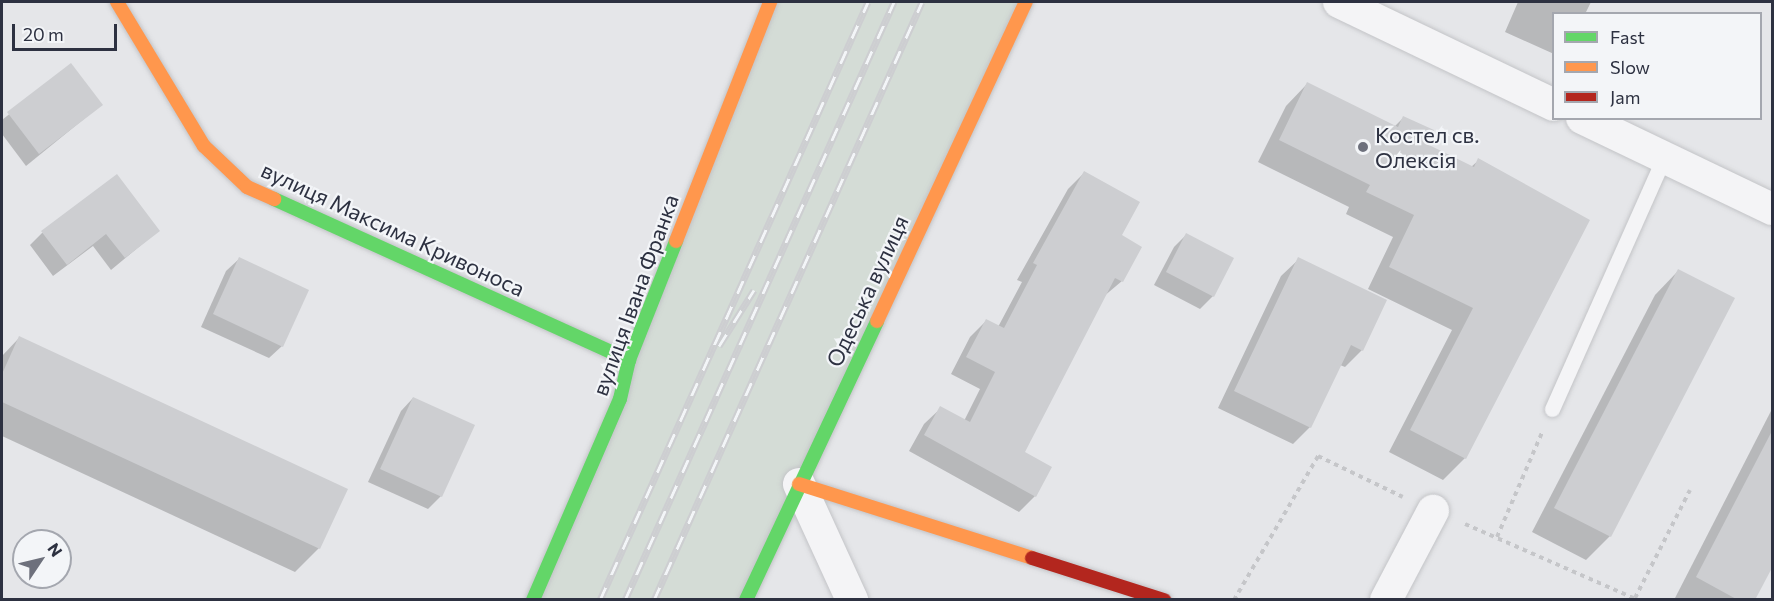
<!DOCTYPE html>
<meta charset="utf-8">
<style>
body{margin:0}
#map{position:relative;width:1774px;height:601px;overflow:hidden;background:#e5e6e9;font-family:Commissioner,sans-serif}
div>[style]{position:absolute}
.green>*{inset:0;background:#d4dcd6}
.shadow>*{inset:0;background:#0003}
.building>*{inset:0;background:#cdced1}
.path>*{height:4px;margin-top:-2px;transform-origin:0;background:repeating-linear-gradient(90deg,#c5c6c9 0 4.5px,transparent 0 9px)}
.roads{filter:drop-shadow(0 0 2px #c3c4c7) drop-shadow(0 0 2px #c3c4c7)}
.lane>*{height:15px;margin:-7.5px;padding:0 7.5px;transform-origin:7.5px;border-radius:7.5px;background:#f4f4f6}
.street>*{height:32px;margin:-16px;padding:0 16px;transform-origin:16px;border-radius:16px;background:#f4f4f6}
.fast>*{height:14px;margin:-7px;padding:0 7px;transform-origin:7px;border-radius:7px;background:#63d668}
.slow>*{height:14px;margin:-7px;padding:0 7px;transform-origin:7px;border-radius:7px;background:#ff974d}
.jam>*{height:14px;margin:-7px;padding:0 7px;transform-origin:7px;border-radius:7px;background:#b3261e}
.rail>*{height:7px;margin-top:-3.5px;transform-origin:0;background:repeating-linear-gradient(90deg,#f3f5f8 0 14px,#cdced1 0 28px);box-sizing:border-box;border-block:2px solid #cdced1}
.dots>*{width:16px;height:16px;translate:-50% -50%;box-sizing:border-box;border:3px solid #f3f5f8;border-radius:50%}
span{translate:-50% -50%;white-space:nowrap;text-align:center;line-height:1.15;-webkit-text-stroke:4.5px #f3f5f8;paint-order:stroke}
.poi-label{font-size:22px;color:#2d3141}
.left{translate:0 -50%;text-align:left}
.street-label{font-size:22px;color:#2d3141}
.frame{position:absolute;inset:0;border:3px solid #2d3141;pointer-events:none}
.legend{position:absolute;left:1552px;top:12px;width:210px;height:108px;box-sizing:border-box;background:#f3f5f8;border:2px solid #a4a7af;margin:0;padding:8px 10px;list-style:none;font-size:18px;color:#2d3141}
.legend li{display:flex;align-items:center;gap:12px;height:30px}
.legend b{width:30px;border:2px solid #a4a7af}
.north{position:absolute;left:12px;top:529px;width:60px;height:60px;box-sizing:border-box;background:#f3f5f8;border:2px solid #a4a7af;border-radius:50%;rotate:55deg;font-size:16px;font-weight:700;line-height:24px;text-align:center;color:#2d3141}
.north::after{content:'';display:block;margin:auto;width:21px;height:27px;background:#6d707c;clip-path:polygon(50% 0,100% 100%,50% 72%,0 100%)}
.scale{position:absolute;left:12px;top:24px;width:105px;height:27px;box-sizing:border-box;border:3px solid #2d3141;border-top:0;padding-left:8px;font-size:18px;line-height:21px;white-space:nowrap;color:#2d3141;-webkit-text-stroke:4px #f3f5f8;paint-order:stroke}
</style>
<div id="map">
<div class="green">
<i style="clip-path:polygon(770px 2px,1026px 2px,746px 599px,533px 600px)"></i>
</div>
<div class="shadow">
<i style="clip-path:polygon(1518px 2px,1591px 2px,1585px 14px,1554px 14px,1554px 54px,1505px 32px)"></i>
<i style="clip-path:polygon(71px 65px,101px 105px,26px 166px,2px 134px,2px 120px)"></i>
<i style="clip-path:polygon(1307px 84px,1394px 127px,1404px 117px,1425px 145px,1471px 167px,1479px 160px,1588px 221px,1465px 458px,1443px 480px,1389px 452px,1452px 330px,1368px 289px,1393px 237px,1346px 214px,1349px 207px,1258px 162px,1286px 106px)"></i>
<i style="clip-path:polygon(1084px 173px,1120px 236px,1140px 247px,1122px 281px,1103px 297px,1023px 453px,1035px 496px,1019px 512px,909px 451px,924px 424px,941px 408px,964px 421px,980px 389px,951px 374px,970px 337px,986px 321px,998px 327px,1022px 282px,1017px 280px,1068px 189px)"></i>
<i style="clip-path:polygon(158px 231px,111px 270px,93px 246px,53px 276px,30px 245px,42px 233px)"></i>
<i style="clip-path:polygon(1186px 235px,1213px 296px,1200px 309px,1154px 285px,1174px 247px)"></i>
<i style="clip-path:polygon(239px 259px,282px 346px,269px 358px,201px 327px,226px 271px)"></i>
<i style="clip-path:polygon(1299px 259px,1362px 350px,1345px 367px,1340px 365px,1310px 427px,1293px 444px,1218px 408px,1281px 276px)"></i>
<i style="clip-path:polygon(1678px 271px,1610px 536px,1586px 560px,1532px 532px,1655px 295px)"></i>
<i style="clip-path:polygon(19px 338px,319px 548px,295px 572px,2px 436px,2px 356px)"></i>
<i style="clip-path:polygon(413px 398px,473px 426px,441px 496px,428px 509px,368px 482px,401px 411px)"></i>
<i style="clip-path:polygon(1772px 409px,1772px 563px,1754px 600px,1674px 600px)"></i>
</div>
<div class="building">
<i style="clip-path:polygon(71px 63px,103px 105px,39px 154px,7px 112px)"></i>
<i style="clip-path:polygon(1307px 82px,1398px 127px,1403px 116px,1434px 130px,1427px 144px,1474px 167px,1478px 158px,1590px 220px,1466px 459px,1410px 430px,1473px 308px,1389px 267px,1414px 215px,1366px 192px,1370px 185px,1279px 140px)"></i>
<i style="clip-path:polygon(1084px 171px,1140px 202px,1122px 235px,1142px 247px,1123px 282px,1115px 278px,1025px 452px,1052px 467px,1036px 497px,924px 435px,940px 406px,970px 422px,995px 372px,966px 357px,986px 319px,1004px 328px,1037px 265px,1033px 263px)"></i>
<i style="clip-path:polygon(117px 174px,160px 231px,125px 258px,106px 234px,67px 265px,41px 231px)"></i>
<i style="clip-path:polygon(1186px 233px,1234px 258px,1214px 297px,1166px 272px)"></i>
<i style="clip-path:polygon(239px 257px,309px 290px,283px 347px,213px 314px)"></i>
<i style="clip-path:polygon(1298px 257px,1387px 300px,1363px 351px,1351px 345px,1311px 428px,1234px 391px)"></i>
<i style="clip-path:polygon(1678px 269px,1735px 298px,1611px 537px,1554px 508px)"></i>
<i style="clip-path:polygon(19px 336px,348px 489px,320px 549px,2px 402px,2px 374px)"></i>
<i style="clip-path:polygon(413px 397px,475px 425px,442px 497px,380px 469px)"></i>
<i style="clip-path:polygon(1773px 429px,1773px 566px,1755px 600px,1738px 600px,1696px 577px)"></i>
</div>
<div class="path">
<i style="left:1465px;top:524px;width:189px;rotate:23.7deg"></i>
<i style="left:1497px;top:537px;width:116px;rotate:-66.7deg"></i>
<i style="left:1635px;top:598px;width:121px;rotate:-63deg"></i>
<i style="left:1234px;top:600px;width:167px;rotate:-59.7deg"></i>
<i style="left:1318px;top:456px;width:94px;rotate:25.8deg"></i>
</div>
<div class="roads">
<div class="lane">
<i style="left:1552px;top:409px;width:275px;rotate:-66deg"></i>
</div>
<div class="street">
<i style="left:1339px;top:2px;width:238px;rotate:25.6deg"></i>
<i style="left:1582px;top:118px;width:211px;rotate:25.6deg"></i>
<i style="left:799px;top:484px;width:128px;rotate:65.4deg"></i>
<i style="left:1386px;top:600px;width:101px;rotate:-62.2deg"></i>
</div>
<div class="fast">
<i style="left:274px;top:199px;width:390px;rotate:24.4deg"></i>
<i style="left:533px;top:600px;width:219px;rotate:-66.6deg"></i>
<i style="left:620px;top:399px;width:40px;rotate:-77deg"></i>
<i style="left:629px;top:360px;width:128px;rotate:-68.4deg"></i>
<i style="left:746px;top:600px;width:308px;rotate:-64.8deg"></i>
</div>
<div class="slow">
<i style="left:117px;top:2px;width:168px;rotate:58.9deg"></i>
<i style="left:204px;top:146px;width:59px;rotate:43.6deg"></i>
<i style="left:247px;top:187px;width:30px;rotate:24deg"></i>
<i style="left:676px;top:241px;width:257px;rotate:-68.5deg"></i>
<i style="left:877px;top:321px;width:352px;rotate:-65deg"></i>
<i style="left:799px;top:484px;width:244px;rotate:17.6deg"></i>
</div>
<div class="jam">
<i style="left:1032px;top:558px;width:139px;rotate:17.7deg"></i>
</div>
</div>
<div class="rail">
<i style="left:719px;top:346px;width:66px;rotate:-58deg"></i>
<i style="left:600px;top:600px;width:655px;rotate:-65.86deg"></i>
<i style="left:625px;top:600px;width:656px;rotate:-65.78deg"></i>
<i style="left:654px;top:600px;width:655px;rotate:-65.86deg"></i>
</div>
<div class="dots">
<i style="left:1363px;top:147px;background:#6d707c"></i>
</div>
<div class="poi-label">
<span class="left" style="left:1375px;top:147px">Костел св.<br>Олексія</span>
</div>
<div class="street-label">
<span style="left:393px;top:229px;rotate:25deg">вулиця Максима Кривоноса</span>
<span style="left:867px;top:291px;rotate:-65deg">Одеська вулиця</span>
<span style="left:635px;top:295px;rotate:-70deg">вулиця Івана Франка</span>
</div>
<div class="frame"></div>
<ul class="legend">
<li><b style="height:8px;background:#63d668"></b>Fast</li>
<li><b style="height:8px;background:#ff974d"></b>Slow</li>
<li><b style="height:8px;background:#b3261e"></b>Jam</li>
</ul>
<div class="north">N</div>
<div class="scale">20 m</div>
</div>
